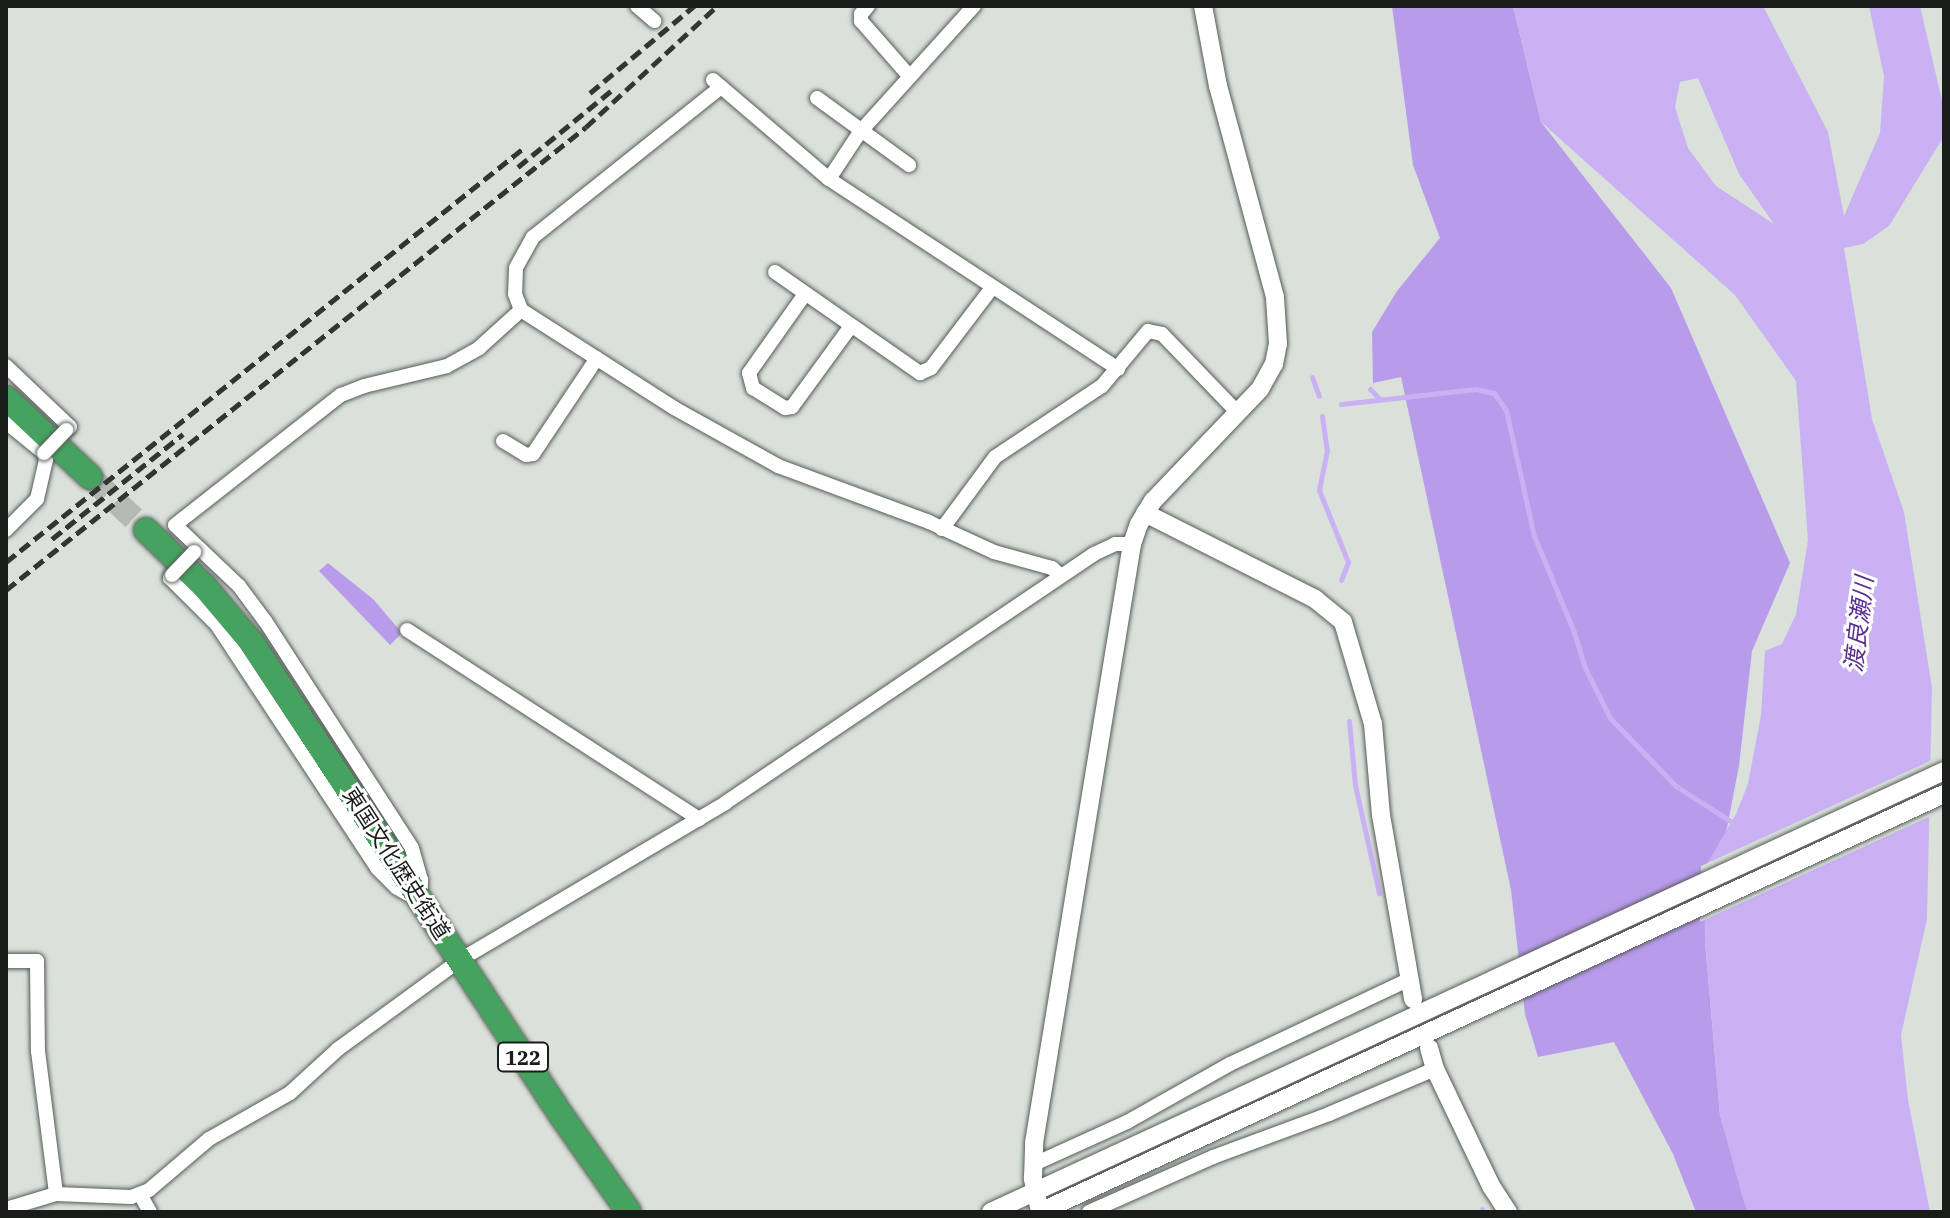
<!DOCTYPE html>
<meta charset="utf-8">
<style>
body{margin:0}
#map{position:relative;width:1950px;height:1218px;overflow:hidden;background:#d9e1da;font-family:"IBM Plex Serif","Noto Sans JP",serif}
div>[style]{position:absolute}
.green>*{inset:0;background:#b99bec}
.water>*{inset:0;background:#c9b1f4}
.pier>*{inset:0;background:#d9e1da}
.stream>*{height:5px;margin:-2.5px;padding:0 2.5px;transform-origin:2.5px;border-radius:2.5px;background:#c9b1f4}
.highway-tunnel>*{height:24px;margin-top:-12px;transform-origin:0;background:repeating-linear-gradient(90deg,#b3bab3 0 24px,transparent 0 36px)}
.roads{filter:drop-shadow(0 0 2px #555c56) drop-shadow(0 0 2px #555c56)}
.street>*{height:14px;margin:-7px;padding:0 7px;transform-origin:7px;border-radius:7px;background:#fff}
.secondary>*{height:18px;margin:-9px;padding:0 9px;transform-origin:9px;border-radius:9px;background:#fff}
.highway>*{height:24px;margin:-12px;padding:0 12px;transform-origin:12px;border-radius:12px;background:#45a35f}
.rail>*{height:5px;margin-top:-2.5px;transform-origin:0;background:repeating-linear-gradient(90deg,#323632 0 12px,transparent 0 18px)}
.bridges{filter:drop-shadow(0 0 2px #555c56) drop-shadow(0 0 2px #555c56)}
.street-bridge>*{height:14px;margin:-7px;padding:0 7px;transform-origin:7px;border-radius:7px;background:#fff}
span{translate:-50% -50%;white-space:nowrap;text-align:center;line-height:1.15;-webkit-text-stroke:6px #fff;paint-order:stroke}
.shield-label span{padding:2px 6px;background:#fff;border:2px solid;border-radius:6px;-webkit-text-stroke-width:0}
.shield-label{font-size:20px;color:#191c19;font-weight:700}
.street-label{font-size:22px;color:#191c19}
.water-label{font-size:24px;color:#5a2f8e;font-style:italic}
.frame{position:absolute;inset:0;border:8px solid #191c19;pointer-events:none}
</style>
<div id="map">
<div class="green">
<i style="clip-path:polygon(1392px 6px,1513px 6px,1541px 122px,1671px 288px,1790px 563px,1752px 651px,1739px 766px,1705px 941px,1720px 1115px,1748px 1212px,1696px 1212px,1673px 1154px,1614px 1042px,1538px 1057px,1525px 1014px,1511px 890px,1401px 377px,1373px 383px,1372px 332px,1397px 291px,1440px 238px,1413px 165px)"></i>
<i style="clip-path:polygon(328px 563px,373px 599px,402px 633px,390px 645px,319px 571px)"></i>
</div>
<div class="water">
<i style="clip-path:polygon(evenodd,1513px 6px,1763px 6px,1828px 132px,1844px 216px,1880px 133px,1884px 76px,1869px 6px,1920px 6px,1944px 109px,1944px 136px,1889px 226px,1863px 244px,1844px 248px,1872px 419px,1904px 512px,1932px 688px,1927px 919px,1901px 1035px,1908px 1100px,1930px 1212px,1748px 1212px,1743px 1199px,1720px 1115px,1705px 941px,1704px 869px,1736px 814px,1748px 784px,1761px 715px,1765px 651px,1782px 644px,1796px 614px,1808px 540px,1796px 381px,1735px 295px,1541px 122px,1513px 6px,1698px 78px,1739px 174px,1774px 224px,1716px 186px,1688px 148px,1675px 107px,1680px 82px,1698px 78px)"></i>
</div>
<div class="pier">
<i style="clip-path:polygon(1934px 759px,1933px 815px,1700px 922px,1701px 866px)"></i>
</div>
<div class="stream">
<i style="left:1312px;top:377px;width:20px;rotate:70deg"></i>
<i style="left:1370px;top:389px;width:14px;rotate:45deg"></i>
<i style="left:1341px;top:404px;width:136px;rotate:-6.3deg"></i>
<i style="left:1476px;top:389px;width:18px;rotate:13deg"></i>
<i style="left:1494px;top:393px;width:21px;rotate:55deg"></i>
<i style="left:1506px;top:410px;width:129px;rotate:77.5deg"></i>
<i style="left:1534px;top:536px;width:104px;rotate:67.4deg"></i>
<i style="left:1574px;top:632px;width:38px;rotate:73deg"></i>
<i style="left:1585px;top:668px;width:56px;rotate:63.4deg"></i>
<i style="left:1610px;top:718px;width:95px;rotate:45.9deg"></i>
<i style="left:1676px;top:786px;width:70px;rotate:32.8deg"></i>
<i style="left:1322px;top:416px;width:34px;rotate:82deg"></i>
<i style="left:1327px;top:450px;width:41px;rotate:101.3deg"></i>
<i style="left:1319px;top:490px;width:78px;rotate:68.1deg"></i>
<i style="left:1348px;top:562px;width:19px;rotate:111deg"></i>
<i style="left:1349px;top:721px;width:64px;rotate:84.6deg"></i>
<i style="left:1355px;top:785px;width:111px;rotate:77.5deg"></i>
<i style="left:1482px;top:1209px;width:3px;rotate:90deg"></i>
</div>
<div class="highway-tunnel">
<i style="left:90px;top:477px;width:77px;rotate:43.4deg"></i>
</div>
<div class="roads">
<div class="street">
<i style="left:637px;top:6px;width:23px;rotate:41deg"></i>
<i style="left:868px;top:6px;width:11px;rotate:131deg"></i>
<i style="left:861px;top:14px;width:7px;rotate:90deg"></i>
<i style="left:861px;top:21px;width:74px;rotate:48.8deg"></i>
<i style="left:713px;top:80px;width:153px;rotate:40.5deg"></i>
<i style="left:829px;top:179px;width:346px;rotate:33.3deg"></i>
<i style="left:721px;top:87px;width:241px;rotate:141.4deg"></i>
<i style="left:533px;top:237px;width:35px;rotate:119deg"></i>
<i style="left:516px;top:268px;width:26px;rotate:92deg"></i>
<i style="left:515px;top:294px;width:17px;rotate:69deg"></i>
<i style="left:521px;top:310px;width:182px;rotate:32.6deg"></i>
<i style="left:674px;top:408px;width:119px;rotate:29.1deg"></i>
<i style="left:778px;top:466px;width:161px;rotate:20.3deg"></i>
<i style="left:929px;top:522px;width:72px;rotate:24.8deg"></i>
<i style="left:994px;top:552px;width:60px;rotate:15.4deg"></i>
<i style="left:1052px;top:568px;width:12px;rotate:42deg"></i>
<i style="left:817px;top:98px;width:114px;rotate:36.1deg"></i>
<i style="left:829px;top:179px;width:56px;rotate:-56.6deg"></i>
<i style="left:860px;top:132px;width:170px;rotate:-47.9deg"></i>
<i style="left:775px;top:272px;width:177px;rotate:34.9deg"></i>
<i style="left:920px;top:373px;width:12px;rotate:-24deg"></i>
<i style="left:931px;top:368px;width:99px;rotate:-52.8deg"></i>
<i style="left:805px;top:294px;width:97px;rotate:125.3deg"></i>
<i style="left:749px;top:373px;width:16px;rotate:75deg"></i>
<i style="left:753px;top:388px;width:38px;rotate:32deg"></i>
<i style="left:785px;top:408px;width:7px;rotate:-8deg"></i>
<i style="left:792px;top:407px;width:100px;rotate:-53.9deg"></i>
<i style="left:6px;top:366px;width:88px;rotate:43.6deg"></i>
<i style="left:70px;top:427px;width:5px;rotate:143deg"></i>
<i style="left:6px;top:422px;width:49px;rotate:39.2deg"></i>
<i style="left:44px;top:453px;width:7px;rotate:74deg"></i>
<i style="left:46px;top:460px;width:40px;rotate:103deg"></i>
<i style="left:37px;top:499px;width:44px;rotate:135deg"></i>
<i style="left:503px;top:441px;width:27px;rotate:31deg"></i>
<i style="left:526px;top:455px;width:7px;rotate:-8deg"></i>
<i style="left:533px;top:454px;width:115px;rotate:-56.3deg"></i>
<i style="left:942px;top:529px;width:89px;rotate:-53.6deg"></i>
<i style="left:995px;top:457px;width:128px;rotate:-33.6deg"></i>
<i style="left:1102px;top:386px;width:72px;rotate:-50.1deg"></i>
<i style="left:1148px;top:331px;width:14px;rotate:12deg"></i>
<i style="left:1162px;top:334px;width:110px;rotate:46.1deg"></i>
<i style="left:172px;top:575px;width:4px;rotate:124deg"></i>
<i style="left:170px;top:578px;width:66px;rotate:45deg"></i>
<i style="left:217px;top:625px;width:291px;rotate:56.6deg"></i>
<i style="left:377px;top:868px;width:28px;rotate:45deg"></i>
<i style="left:397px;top:888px;width:26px;rotate:29deg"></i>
<i style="left:420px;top:901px;width:21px;rotate:-87deg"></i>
<i style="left:421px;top:880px;width:33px;rotate:-106deg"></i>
<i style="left:412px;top:848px;width:270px;rotate:-122.9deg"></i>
<i style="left:265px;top:621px;width:44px;rotate:-126.6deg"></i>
<i style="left:239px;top:586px;width:88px;rotate:-136.4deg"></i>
<i style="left:175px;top:525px;width:211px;rotate:-38.1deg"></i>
<i style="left:341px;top:395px;width:25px;rotate:-21deg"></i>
<i style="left:364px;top:386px;width:85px;rotate:-13.5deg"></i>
<i style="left:447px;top:366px;width:37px;rotate:-29deg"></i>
<i style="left:479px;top:348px;width:57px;rotate:-42.1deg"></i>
<i style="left:407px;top:630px;width:348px;rotate:32.9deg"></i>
<i style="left:6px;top:961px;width:31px"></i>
<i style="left:37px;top:961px;width:90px;rotate:89.4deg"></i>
<i style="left:38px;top:1051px;width:144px;rotate:82.8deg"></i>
<i style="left:1032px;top:1165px;width:104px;rotate:-24.4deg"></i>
<i style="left:1127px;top:1122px;width:118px;rotate:-29.4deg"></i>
<i style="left:1230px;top:1064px;width:199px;rotate:-25.3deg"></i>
<i style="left:140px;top:1194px;width:21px;rotate:61deg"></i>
<i style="left:6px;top:1209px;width:52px;rotate:-16.7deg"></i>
<i style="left:56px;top:1194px;width:75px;rotate:2.3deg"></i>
<i style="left:131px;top:1197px;width:19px;rotate:-21deg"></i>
<i style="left:149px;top:1190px;width:79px;rotate:-40.4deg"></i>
<i style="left:209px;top:1139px;width:93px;rotate:-29.6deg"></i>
<i style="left:290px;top:1093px;width:65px;rotate:-42.5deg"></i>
<i style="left:338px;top:1049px;width:151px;rotate:-36.1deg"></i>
<i style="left:460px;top:960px;width:308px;rotate:-30.6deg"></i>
<i style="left:725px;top:803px;width:445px;rotate:-34deg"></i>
<i style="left:1094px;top:554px;width:23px;rotate:-25deg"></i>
<i style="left:1115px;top:544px;width:17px"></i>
<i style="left:1089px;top:1212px;width:136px;rotate:-23.9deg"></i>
<i style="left:1213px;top:1157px;width:124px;rotate:-20.3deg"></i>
<i style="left:1329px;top:1114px;width:115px;rotate:-23deg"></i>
</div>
<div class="secondary">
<i style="left:1145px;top:513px;width:191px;rotate:26.8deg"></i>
<i style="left:1315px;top:599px;width:36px;rotate:39deg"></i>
<i style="left:1343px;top:622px;width:106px;rotate:73.6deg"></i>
<i style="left:1373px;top:724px;width:91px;rotate:85deg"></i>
<i style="left:1381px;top:815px;width:187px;rotate:80.1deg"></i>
<i style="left:1429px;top:1048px;width:22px;rotate:74deg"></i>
<i style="left:1435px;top:1069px;width:130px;rotate:64.4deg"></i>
<i style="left:1491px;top:1186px;width:31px;rotate:57deg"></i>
<i style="left:991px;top:1212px;width:1050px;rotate:-24.83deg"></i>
<i style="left:1040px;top:1212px;width:35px;rotate:-102deg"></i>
<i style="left:1033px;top:1178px;width:35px;rotate:-88deg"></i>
<i style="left:1034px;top:1143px;width:607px;rotate:-80.71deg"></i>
<i style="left:1132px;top:544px;width:21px;rotate:-71deg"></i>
<i style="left:1139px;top:524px;width:27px;rotate:-59deg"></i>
<i style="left:1153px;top:501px;width:155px;rotate:-46.3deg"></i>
<i style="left:1260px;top:389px;width:29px;rotate:-61deg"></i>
<i style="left:1274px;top:364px;width:20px;rotate:-79deg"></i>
<i style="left:1278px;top:344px;width:47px;rotate:-93.7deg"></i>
<i style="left:1275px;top:297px;width:219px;rotate:-105.1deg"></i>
<i style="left:1218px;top:86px;width:81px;rotate:-100.6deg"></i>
<i style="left:1040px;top:1212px;width:996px;rotate:-24.82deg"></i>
</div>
<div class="highway">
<i style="left:6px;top:398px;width:115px;rotate:43.2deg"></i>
<i style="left:146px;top:530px;width:81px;rotate:44deg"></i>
<i style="left:204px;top:586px;width:75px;rotate:49.9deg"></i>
<i style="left:252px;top:643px;width:564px;rotate:56.79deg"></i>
<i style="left:561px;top:1115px;width:118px;rotate:55deg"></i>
</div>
</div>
<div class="rail">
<i style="left:590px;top:93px;width:136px;rotate:-39.9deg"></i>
<i style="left:518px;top:167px;width:120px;rotate:-39.3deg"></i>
<i style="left:52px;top:539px;width:168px;rotate:-38.7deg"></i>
<i style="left:6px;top:562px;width:665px;rotate:-38.65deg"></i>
<i style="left:6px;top:590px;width:742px;rotate:-38.6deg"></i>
<i style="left:586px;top:127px;width:178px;rotate:-42.7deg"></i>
</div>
<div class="bridges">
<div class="street-bridge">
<i style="left:44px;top:453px;width:32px;rotate:-46deg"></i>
<i style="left:172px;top:575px;width:32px;rotate:-46deg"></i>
</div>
</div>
<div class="shield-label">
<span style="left:523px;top:1057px">122</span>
</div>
<div class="street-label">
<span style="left:397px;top:863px;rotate:57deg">東国文化歴史街道</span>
</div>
<div class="water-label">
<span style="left:1859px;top:624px;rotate:-83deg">渡良瀬川</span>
</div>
<div class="frame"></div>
</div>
